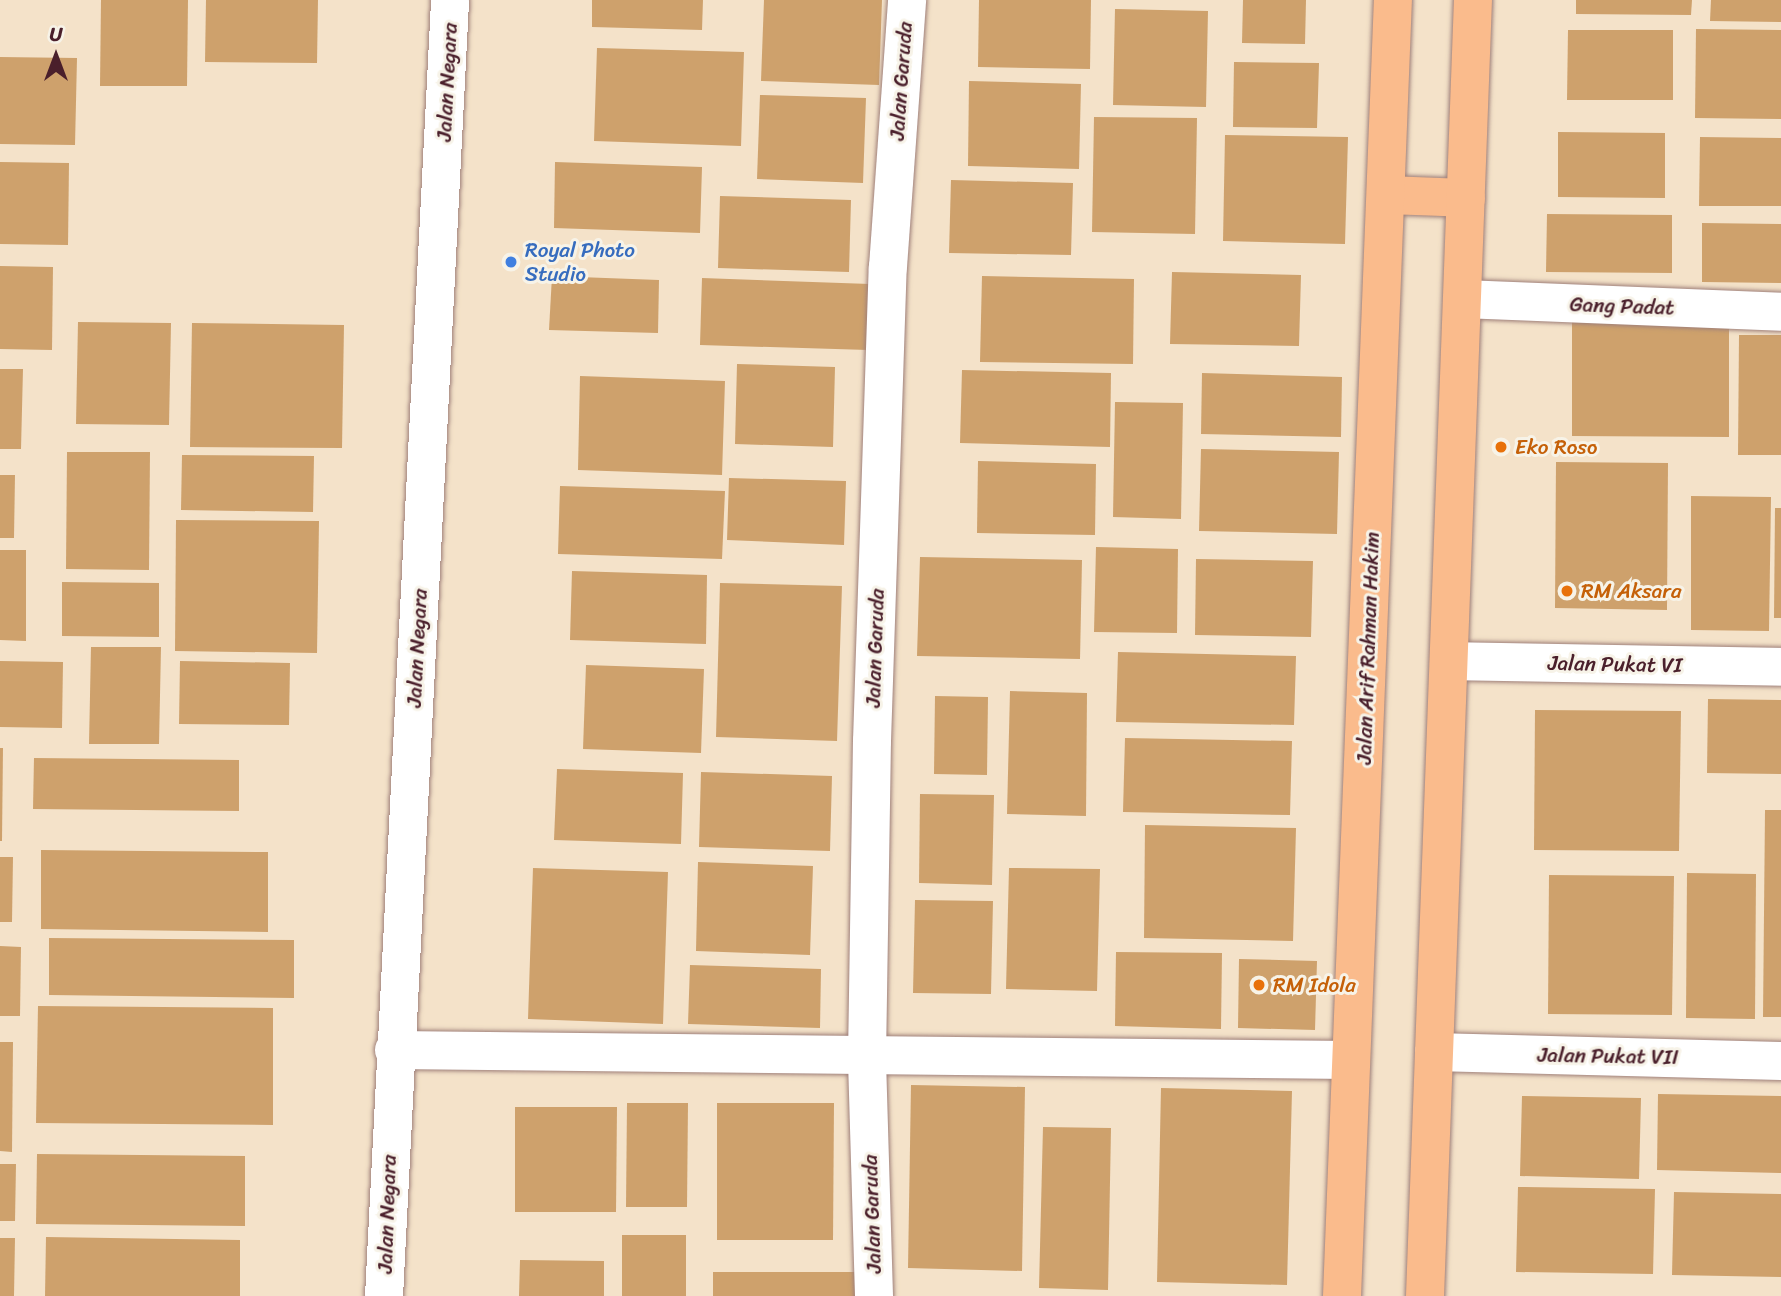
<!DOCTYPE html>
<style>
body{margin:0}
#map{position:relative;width:1781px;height:1296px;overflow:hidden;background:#f4e2c9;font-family:Sriracha,sans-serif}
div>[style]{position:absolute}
.building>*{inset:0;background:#cea16c}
.roads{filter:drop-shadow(0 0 2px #9f807a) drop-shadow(0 0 2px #9f807a)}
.minor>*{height:38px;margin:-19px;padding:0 19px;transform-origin:19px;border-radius:19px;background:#fff}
.major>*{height:38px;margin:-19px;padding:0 19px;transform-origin:19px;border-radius:19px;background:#fabb8c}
.dots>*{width:19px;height:19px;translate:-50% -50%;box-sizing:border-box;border:4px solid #f7f3e8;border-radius:50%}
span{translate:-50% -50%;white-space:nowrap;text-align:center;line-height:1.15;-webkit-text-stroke:6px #f7f3e8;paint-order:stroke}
.street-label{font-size:21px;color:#4a1f2b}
.shop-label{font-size:21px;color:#366cbe}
.left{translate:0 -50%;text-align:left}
.food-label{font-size:21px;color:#c56008}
.north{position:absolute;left:21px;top:21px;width:70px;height:70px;-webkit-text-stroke:5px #f7f3e8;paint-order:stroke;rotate:0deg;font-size:19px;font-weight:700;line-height:28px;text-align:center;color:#4a1f2b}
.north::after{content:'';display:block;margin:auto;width:24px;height:32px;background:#4a1f2b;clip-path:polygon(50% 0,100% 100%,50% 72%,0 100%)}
</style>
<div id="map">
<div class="building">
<i style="clip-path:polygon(101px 0,188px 0,187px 86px,100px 86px)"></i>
<i style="clip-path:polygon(206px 0,318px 0,317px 63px,205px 62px)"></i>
<i style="clip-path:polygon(592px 0,703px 0,702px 30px,592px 27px)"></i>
<i style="clip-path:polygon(764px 0,882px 0,879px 85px,761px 81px)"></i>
<i style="clip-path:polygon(979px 0,1091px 0,1090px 69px,978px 67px)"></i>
<i style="clip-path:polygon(1243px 0,1306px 0,1305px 44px,1242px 43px)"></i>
<i style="clip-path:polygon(1576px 0,1692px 0,1691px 15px,1576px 14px)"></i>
<i style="clip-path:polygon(1711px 0,1781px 0,1781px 22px,1710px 21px)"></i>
<i style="clip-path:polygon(1115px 9px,1208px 11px,1206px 107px,1113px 105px)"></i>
<i style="clip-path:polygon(1696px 29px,1781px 30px,1781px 119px,1695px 118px)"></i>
<i style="clip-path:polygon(1568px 30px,1673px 30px,1673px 100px,1567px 100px)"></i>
<i style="clip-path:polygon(597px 48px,744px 52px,741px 146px,594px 141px)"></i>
<i style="clip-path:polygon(0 57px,77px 58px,75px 145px,0 144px)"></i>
<i style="clip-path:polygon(1234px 62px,1319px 63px,1317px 128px,1233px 127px)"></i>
<i style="clip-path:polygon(969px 81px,1081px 84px,1079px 169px,968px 166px)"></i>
<i style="clip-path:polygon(760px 95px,866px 98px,863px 183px,757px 179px)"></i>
<i style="clip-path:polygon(1094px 117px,1197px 118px,1195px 234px,1092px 232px)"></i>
<i style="clip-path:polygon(1558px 132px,1665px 133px,1665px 198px,1558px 197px)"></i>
<i style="clip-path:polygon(1225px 135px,1348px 137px,1345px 244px,1223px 241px)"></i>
<i style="clip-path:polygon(1700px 137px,1781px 138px,1781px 206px,1699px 206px)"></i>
<i style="clip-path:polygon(0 162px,69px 163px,68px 245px,0 244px)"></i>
<i style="clip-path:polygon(555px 162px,702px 167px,700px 233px,554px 228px)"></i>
<i style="clip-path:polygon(951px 180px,1073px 183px,1071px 255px,949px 253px)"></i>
<i style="clip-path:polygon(720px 196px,851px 200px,849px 272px,718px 268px)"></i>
<i style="clip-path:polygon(1547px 214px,1672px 215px,1672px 273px,1546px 272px)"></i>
<i style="clip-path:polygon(1702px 223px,1781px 224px,1781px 283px,1702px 282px)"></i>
<i style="clip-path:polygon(0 266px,53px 267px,52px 350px,0 349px)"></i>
<i style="clip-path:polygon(1172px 272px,1301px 275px,1299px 346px,1170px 344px)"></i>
<i style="clip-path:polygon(552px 276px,659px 280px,658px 333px,549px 330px)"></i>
<i style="clip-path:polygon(982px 276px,1134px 279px,1133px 364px,980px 362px)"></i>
<i style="clip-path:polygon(702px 278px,870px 284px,868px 350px,700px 345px)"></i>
<i style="clip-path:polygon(78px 322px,171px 323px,169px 425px,76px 424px)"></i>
<i style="clip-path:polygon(1572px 322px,1729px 323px,1729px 437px,1572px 436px)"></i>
<i style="clip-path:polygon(192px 323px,344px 325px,342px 448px,190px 447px)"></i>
<i style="clip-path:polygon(1739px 335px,1781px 335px,1781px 455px,1738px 455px)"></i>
<i style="clip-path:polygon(737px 364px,835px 367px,833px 447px,735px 444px)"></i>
<i style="clip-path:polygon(0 369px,23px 369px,21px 449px,0 449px)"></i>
<i style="clip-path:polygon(962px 370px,1111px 373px,1110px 447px,960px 443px)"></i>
<i style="clip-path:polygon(1202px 373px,1342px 377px,1341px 437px,1201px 434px)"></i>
<i style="clip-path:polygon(580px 376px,725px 381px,722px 475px,578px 470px)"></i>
<i style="clip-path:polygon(1115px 402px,1183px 403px,1181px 519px,1113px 517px)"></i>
<i style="clip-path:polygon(1201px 449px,1339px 452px,1337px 534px,1199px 531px)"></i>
<i style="clip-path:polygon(67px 452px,150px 452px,149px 570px,66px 569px)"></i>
<i style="clip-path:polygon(182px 455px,314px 456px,313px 512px,181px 510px)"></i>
<i style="clip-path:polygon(978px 461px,1096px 464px,1095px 535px,977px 533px)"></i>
<i style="clip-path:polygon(1556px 462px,1668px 463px,1667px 610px,1555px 608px)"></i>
<i style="clip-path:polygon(0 475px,15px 475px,14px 538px,0 538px)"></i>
<i style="clip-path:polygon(729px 478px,846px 481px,844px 545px,727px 540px)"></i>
<i style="clip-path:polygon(560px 486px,725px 491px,722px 559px,558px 554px)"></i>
<i style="clip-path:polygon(1691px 496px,1771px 497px,1769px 631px,1691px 630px)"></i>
<i style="clip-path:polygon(1775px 508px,1781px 508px,1781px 618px,1774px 618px)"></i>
<i style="clip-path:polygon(176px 520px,319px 521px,317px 653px,175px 651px)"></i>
<i style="clip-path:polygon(1096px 547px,1178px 549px,1177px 633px,1094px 632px)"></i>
<i style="clip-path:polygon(0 550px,26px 550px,26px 641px,0 640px)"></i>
<i style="clip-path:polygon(920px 557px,1082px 560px,1080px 659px,917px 656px)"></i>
<i style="clip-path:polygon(1196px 559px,1313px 561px,1311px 637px,1195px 635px)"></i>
<i style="clip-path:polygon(572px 571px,707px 575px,706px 644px,570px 640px)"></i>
<i style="clip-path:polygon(62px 582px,159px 583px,159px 637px,62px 636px)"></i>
<i style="clip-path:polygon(720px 583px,842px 586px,837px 741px,716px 737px)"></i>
<i style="clip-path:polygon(91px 647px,161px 647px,159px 744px,89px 744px)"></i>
<i style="clip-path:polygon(1118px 652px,1296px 656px,1294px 725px,1116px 722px)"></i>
<i style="clip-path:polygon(0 661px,63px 662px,62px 728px,0 727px)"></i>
<i style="clip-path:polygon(180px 661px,290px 663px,289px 725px,179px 724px)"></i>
<i style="clip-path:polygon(586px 665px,704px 669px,701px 753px,583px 749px)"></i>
<i style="clip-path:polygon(1010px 691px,1087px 693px,1086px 816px,1007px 814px)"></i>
<i style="clip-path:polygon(935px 696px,988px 697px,987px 775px,934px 774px)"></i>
<i style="clip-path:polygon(1708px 699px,1781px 700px,1781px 774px,1707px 773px)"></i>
<i style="clip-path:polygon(1535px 710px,1681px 711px,1679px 851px,1534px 850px)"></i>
<i style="clip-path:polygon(1125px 738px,1292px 741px,1290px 815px,1123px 812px)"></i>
<i style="clip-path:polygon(0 748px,3px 748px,2px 841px,0 841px)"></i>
<i style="clip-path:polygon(34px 758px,239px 760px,239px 811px,33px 809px)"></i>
<i style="clip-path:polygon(557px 769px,683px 773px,681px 844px,554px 840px)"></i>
<i style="clip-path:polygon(701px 772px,832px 776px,830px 851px,699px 847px)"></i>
<i style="clip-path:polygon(920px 794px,994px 795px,992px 885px,919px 883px)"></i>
<i style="clip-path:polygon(1765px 810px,1781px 810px,1781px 1017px,1763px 1017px)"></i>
<i style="clip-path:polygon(1145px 825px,1296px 828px,1293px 941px,1144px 938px)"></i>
<i style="clip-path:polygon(41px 850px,268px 852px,268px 932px,41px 929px)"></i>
<i style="clip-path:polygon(0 857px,13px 857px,12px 922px,0 922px)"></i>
<i style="clip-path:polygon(698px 862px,813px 866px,810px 955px,696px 951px)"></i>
<i style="clip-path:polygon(533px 868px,668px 872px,663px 1024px,528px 1019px)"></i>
<i style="clip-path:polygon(1009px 868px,1100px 869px,1097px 991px,1006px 989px)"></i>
<i style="clip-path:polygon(1687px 873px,1756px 874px,1755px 1019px,1686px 1018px)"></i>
<i style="clip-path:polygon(1549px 875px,1674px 876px,1672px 1015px,1548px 1014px)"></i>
<i style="clip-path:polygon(915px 900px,993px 901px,991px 994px,913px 993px)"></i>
<i style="clip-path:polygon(49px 938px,294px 940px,294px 998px,49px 995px)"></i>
<i style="clip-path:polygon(0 946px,21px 947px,20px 1016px,0 1016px)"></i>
<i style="clip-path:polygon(1116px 952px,1222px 953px,1221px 1029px,1115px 1026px)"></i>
<i style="clip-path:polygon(1239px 959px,1317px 961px,1315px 1030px,1238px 1028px)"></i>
<i style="clip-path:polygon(690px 965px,821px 969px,820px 1028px,688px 1024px)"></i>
<i style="clip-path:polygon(38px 1006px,273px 1008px,273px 1125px,36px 1123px)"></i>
<i style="clip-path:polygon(0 1042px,13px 1042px,12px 1152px,0 1151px)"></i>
<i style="clip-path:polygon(911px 1085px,1025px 1087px,1022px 1271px,908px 1268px)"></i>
<i style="clip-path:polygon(1161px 1088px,1292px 1091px,1287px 1285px,1157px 1282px)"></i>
<i style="clip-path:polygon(1658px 1094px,1781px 1096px,1781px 1173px,1657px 1170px)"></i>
<i style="clip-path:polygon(1522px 1096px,1641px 1098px,1639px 1179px,1520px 1176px)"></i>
<i style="clip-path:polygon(627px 1103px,688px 1103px,687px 1207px,626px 1207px)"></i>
<i style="clip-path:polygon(717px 1103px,834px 1103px,833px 1240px,717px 1240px)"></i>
<i style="clip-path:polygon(515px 1107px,617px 1107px,616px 1212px,515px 1212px)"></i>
<i style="clip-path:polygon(1043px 1127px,1111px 1128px,1108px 1290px,1039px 1288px)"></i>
<i style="clip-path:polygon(37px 1154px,245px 1156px,245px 1226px,36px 1224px)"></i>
<i style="clip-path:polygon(0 1164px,16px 1164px,15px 1221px,0 1221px)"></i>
<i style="clip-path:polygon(1518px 1187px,1655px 1189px,1653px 1274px,1516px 1272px)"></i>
<i style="clip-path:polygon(1674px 1192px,1781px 1194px,1781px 1277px,1672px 1275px)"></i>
<i style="clip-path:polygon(622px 1235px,686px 1235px,686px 1296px,622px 1296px)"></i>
<i style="clip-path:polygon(46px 1237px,240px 1240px,240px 1296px,45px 1296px)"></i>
<i style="clip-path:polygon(0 1238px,15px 1238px,14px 1296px,0 1296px)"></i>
<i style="clip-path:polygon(520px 1260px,604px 1261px,604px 1296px,519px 1296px)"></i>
<i style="clip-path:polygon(713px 1272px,861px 1272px,861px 1296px,713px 1296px)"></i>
</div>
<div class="roads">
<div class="minor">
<i style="left:1463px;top:299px;width:318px;rotate:2.3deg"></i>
<i style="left:1449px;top:661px;width:332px;rotate:1deg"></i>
<i style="left:394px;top:1050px;width:957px;rotate:0.6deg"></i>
<i style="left:1434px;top:1052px;width:347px;rotate:1.5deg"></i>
<i style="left:384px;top:1296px;width:1298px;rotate:-87.08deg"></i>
<i style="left:874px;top:1296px;width:238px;rotate:-91.7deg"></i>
<i style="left:867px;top:1058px;width:317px;rotate:-89.1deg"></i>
<i style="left:872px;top:741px;width:474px;rotate:-88.1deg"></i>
<i style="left:888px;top:267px;width:268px;rotate:-85.9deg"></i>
</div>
<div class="major">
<i style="left:1386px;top:195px;width:80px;rotate:2.1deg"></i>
<i style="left:1342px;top:1296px;width:1297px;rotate:-87.75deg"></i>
<i style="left:1425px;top:1296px;width:1297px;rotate:-87.88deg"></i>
</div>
</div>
<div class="dots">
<i style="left:511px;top:262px;background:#3f7fe0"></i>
<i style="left:1501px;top:447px;background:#e8710a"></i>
<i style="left:1567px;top:591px;background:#e8710a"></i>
<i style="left:1259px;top:985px;background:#e8710a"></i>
</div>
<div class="street-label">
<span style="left:901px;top:81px;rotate:-86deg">Jalan Garuda</span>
<span style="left:447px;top:82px;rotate:-87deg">Jalan Negara</span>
<span style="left:1622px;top:306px;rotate:2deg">Gang Padat</span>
<span style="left:417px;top:648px;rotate:-87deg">Jalan Negara</span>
<span style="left:875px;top:648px;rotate:-88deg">Jalan Garuda</span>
<span style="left:1368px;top:648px;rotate:-88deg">Jalan Arif Rahman Hakim</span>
<span style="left:1615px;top:664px;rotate:1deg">Jalan Pukat VI</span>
<span style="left:1608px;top:1056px;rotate:1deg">Jalan Pukat VII</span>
<span style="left:387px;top:1214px;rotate:-88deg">Jalan Negara</span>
<span style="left:872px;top:1214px;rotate:-92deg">Jalan Garuda</span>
</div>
<div class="shop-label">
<span class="left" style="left:525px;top:262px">Royal Photo<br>Studio</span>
</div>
<div class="food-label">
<span class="left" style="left:1515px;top:447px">Eko Roso</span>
<span class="left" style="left:1581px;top:591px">RM Aksara</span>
<span class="left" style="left:1273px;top:985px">RM Idola</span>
</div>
<div class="north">U</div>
</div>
